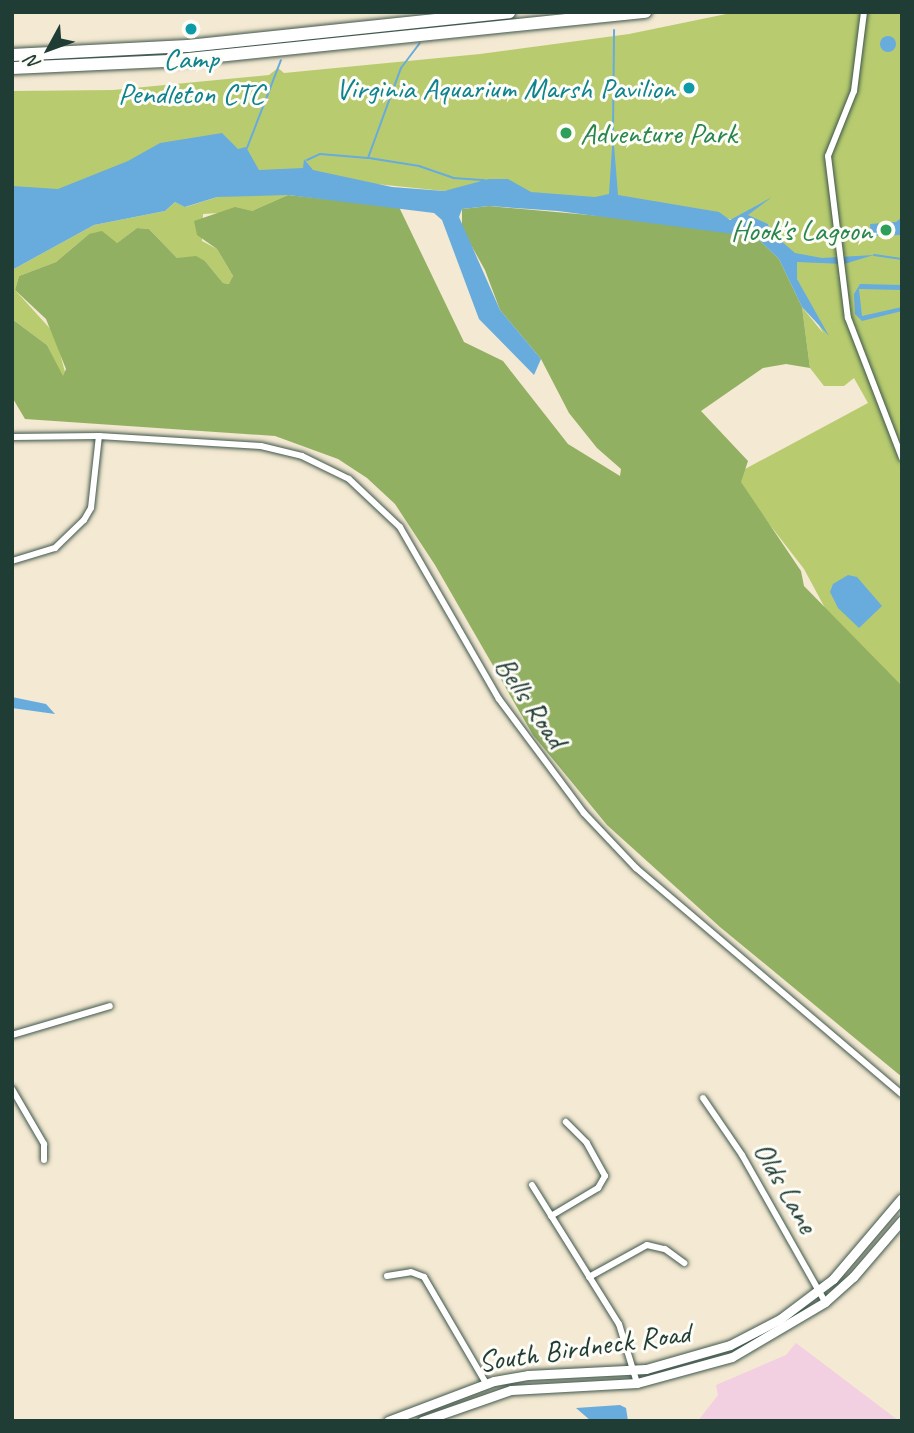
<!DOCTYPE html>
<style>
body{margin:0}
#map{position:relative;width:914px;height:1433px;overflow:hidden;background:#f4e9d2;font-family:Caveat,sans-serif}
div>[style]{position:absolute}
.built>*{inset:0;background:#f2cfe1}
.green>*{inset:0;background:#b8cc6f}
.forest>*{inset:0;background:#92b062}
.water>*{inset:0;background:#68abdd}
.round{border-radius:50%}
.stream>*{height:2px;margin:-1px;padding:0 1px;transform-origin:1px;border-radius:1px;background:#68abdd}
.roads{filter:drop-shadow(0 0 2px #3f574c) drop-shadow(0 0 2px #3f574c)}
.street>*{height:6px;margin:-3px;padding:0 3px;transform-origin:3px;border-radius:3px;background:#fff}
.secondary>*{height:9px;margin:-4.5px;padding:0 4.5px;transform-origin:4.5px;border-radius:4.5px;background:#fff}
.highway>*{height:12px;margin:-6px;padding:0 6px;transform-origin:6px;border-radius:6px;background:#fff}
.dots>*{width:19px;height:19px;translate:-50% -50%;box-sizing:border-box;border:4px solid #fdfcf7;border-radius:50%}
span{translate:-50% -50%;white-space:nowrap;text-align:center;line-height:1.15;-webkit-text-stroke:6px #fdfcf7;paint-order:stroke}
.culture-label{font-size:30px;color:#0d838f}
.right{translate:-100% -50%;text-align:right}
.leisure-label{font-size:30px;color:#27864d}
.left{translate:0 -50%;text-align:left}
.street-label{font-size:30px;color:#1f3d34}
.frame{position:absolute;inset:0;border:14px solid #1f3d34;pointer-events:none}
.north{position:absolute;left:14px;top:14px;width:70px;height:70px;-webkit-text-stroke:5px #fdfcf7;paint-order:stroke;rotate:229deg;font-size:19px;font-weight:700;line-height:28px;text-align:center;color:#1f3d34}
.north::after{content:'';display:block;margin:auto;width:24px;height:32px;background:#1f3d34;clip-path:polygon(50% 0,100% 100%,50% 72%,0 100%)}
</style>
<div id="map">
<div class="built">
<i style="clip-path:polygon(796px 1343px,899px 1421px,698px 1421px,718px 1395px,716px 1385px,786px 1355px)"></i>
</div>
<div class="green">
<i style="clip-path:polygon(736px 12px,902px 12px,902px 692px,832px 621px,804px 569px,732px 476px,868px 403px,854px 378px,844px 386px,824px 386px,810px 368px,802px 307px,823px 333px,768px 224px,475px 185px,444px 191px,376px 184px,161px 183px,12px 238px,12px 91px,113px 90px,269px 75px,278px 68px,284px 73px,480px 54px,629px 34px)"></i>
<i style="clip-path:polygon(253px 193px,288px 195px,252px 211px,203px 214px,202px 241px,217px 249px,233px 276px,230px 284px,223px 283px,205px 261px,177px 258px,149px 229px,137px 228px,117px 243px,89px 234px,56px 262px,19px 276px,15px 290px,55px 334px,66px 376px,62px 376px,47px 345px,12px 319px,12px 270px,94px 225px,165px 211px,175px 202px,186px 207px,217px 197px)"></i>
</div>
<div class="forest">
<i style="clip-path:polygon(288px 195px,399px 207px,464px 342px,503px 361px,568px 444px,620px 476px,621px 469px,597px 448px,569px 413px,541px 359px,500px 310px,485px 270px,462px 229px,462px 209px,489px 206px,679px 223px,756px 237px,779px 259px,802px 307px,810px 368px,786px 364px,763px 368px,701px 411px,748px 461px,741px 482px,801px 571px,804px 586px,902px 686px,902px 1077px,720px 927px,607px 825px,533px 735px,435px 565px,395px 504px,367px 478px,338px 459px,275px 436px,25px 419px,12px 397px,12px 319px,47px 345px,63px 376px,66px 369px,46px 319px,15px 290px,19px 276px,56px 262px,89px 234px,102px 231px,117px 243px,137px 228px,149px 229px,177px 258px,196px 256px,205px 261px,223px 283px,229px 284px,233px 276px,217px 249px,197px 235px,194px 221px,235px 207px,252px 211px)"></i>
</div>
<div class="water">
<i class="round" style="left:880px;top:36px;width:16px;height:16px"></i>
<i style="clip-path:polygon(613px 132px,618px 195px,719px 212px,730px 220px,772px 197px,748px 215px,768px 224px,772px 233px,795px 253px,822px 258px,874px 255px,844px 264px,797px 262px,797px 279px,829px 336px,802px 307px,779px 259px,756px 237px,558px 211px,489px 206px,462px 209px,459px 217px,500px 310px,541px 359px,534px 375px,479px 319px,442px 220px,434px 213px,288px 195px,217px 197px,185px 207px,175px 202px,165px 211px,94px 225px,12px 270px,12px 186px,58px 189px,128px 161px,160px 143px,222px 133px,238px 149px,246px 147px,259px 170px,303px 168px,304px 159px,313px 170px,392px 187px,444px 191px,489px 179px,508px 179px,531px 192px,595px 197px,609px 194px)"></i>
<i style="clip-path:polygon(902px 217px,902px 235px,871px 236px,870px 224px,896px 222px)"></i>
<i style="clip-path:polygon(860px 284px,902px 285px,902px 290px,859px 289px,862px 316px,902px 307px,902px 311px,862px 321px,855px 314px,854px 294px)"></i>
<i style="clip-path:polygon(848px 575px,857px 577px,882px 606px,859px 628px,838px 608px,830px 592px,833px 584px)"></i>
<i style="clip-path:polygon(12px 697px,46px 704px,55px 714px,12px 708px)"></i>
<i style="clip-path:polygon(620px 1405px,626px 1408px,628px 1421px,591px 1421px,576px 1408px)"></i>
</div>
<div class="stream">
<i style="left:613px;top:132px;width:102px;rotate:-89.4deg"></i>
<i style="left:247px;top:148px;width:94px;rotate:-68.9deg"></i>
<i style="left:369px;top:158px;width:51px;rotate:9.1deg"></i>
<i style="left:419px;top:166px;width:36px;rotate:19deg"></i>
<i style="left:453px;top:178px;width:32px;rotate:4deg"></i>
<i style="left:307px;top:160px;width:14px;rotate:-25deg"></i>
<i style="left:320px;top:154px;width:48px;rotate:4.8deg"></i>
<i style="left:368px;top:158px;width:96px;rotate:-69.9deg"></i>
<i style="left:401px;top:68px;width:31px;rotate:-53deg"></i>
<i style="left:874px;top:255px;width:28px;rotate:8deg"></i>
</div>
<div class="roads">
<div class="street">
<i style="left:864px;top:12px;width:80px;rotate:97.2deg"></i>
<i style="left:854px;top:91px;width:70px;rotate:111.8deg"></i>
<i style="left:828px;top:156px;width:163px;rotate:83deg"></i>
<i style="left:848px;top:318px;width:150px;rotate:68.9deg"></i>
<i style="left:12px;top:437px;width:87px;rotate:-0.7deg"></i>
<i style="left:99px;top:436px;width:162px;rotate:3.5deg"></i>
<i style="left:261px;top:446px;width:42px;rotate:13.7deg"></i>
<i style="left:302px;top:456px;width:52px;rotate:26.1deg"></i>
<i style="left:349px;top:479px;width:70px;rotate:43.3deg"></i>
<i style="left:400px;top:527px;width:198px;rotate:60.1deg"></i>
<i style="left:499px;top:699px;width:142px;rotate:53.3deg"></i>
<i style="left:584px;top:813px;width:76px;rotate:46.6deg"></i>
<i style="left:636px;top:868px;width:349px;rotate:40.4deg"></i>
<i style="left:12px;top:561px;width:45px;rotate:-16.8deg"></i>
<i style="left:55px;top:548px;width:40px;rotate:-44deg"></i>
<i style="left:84px;top:520px;width:14px;rotate:-60deg"></i>
<i style="left:91px;top:508px;width:72px;rotate:-83.7deg"></i>
<i style="left:12px;top:1035px;width:102px;rotate:-16.5deg"></i>
<i style="left:12px;top:1089px;width:64px;rotate:59.8deg"></i>
<i style="left:44px;top:1144px;width:16px;rotate:90deg"></i>
<i style="left:703px;top:1098px;width:69px;rotate:55.6deg"></i>
<i style="left:742px;top:1155px;width:169px;rotate:60.5deg"></i>
<i style="left:532px;top:1185px;width:164px;rotate:58deg"></i>
<i style="left:619px;top:1324px;width:62px;rotate:73deg"></i>
<i style="left:551px;top:1216px;width:55px;rotate:-30.8deg"></i>
<i style="left:598px;top:1188px;width:14px;rotate:-60deg"></i>
<i style="left:605px;top:1176px;width:38px;rotate:-119deg"></i>
<i style="left:587px;top:1143px;width:30px;rotate:-135deg"></i>
<i style="left:387px;top:1276px;width:24px;rotate:-9deg"></i>
<i style="left:411px;top:1272px;width:14px;rotate:21deg"></i>
<i style="left:424px;top:1277px;width:123px;rotate:59.7deg"></i>
<i style="left:589px;top:1277px;width:66px;rotate:-28.9deg"></i>
<i style="left:647px;top:1245px;width:18px;rotate:13deg"></i>
<i style="left:665px;top:1249px;width:24px;rotate:36deg"></i>
</div>
<div class="secondary">
<i style="left:388px;top:1421px;width:113px;rotate:-20.7deg"></i>
<i style="left:494px;top:1381px;width:35px;rotate:-10deg"></i>
<i style="left:528px;top:1375px;width:118px;rotate:-2.9deg"></i>
<i style="left:646px;top:1369px;width:87px;rotate:-15.9deg"></i>
<i style="left:730px;top:1345px;width:56px;rotate:-27.5deg"></i>
<i style="left:780px;top:1319px;width:66px;rotate:-37deg"></i>
<i style="left:833px;top:1279px;width:106px;rotate:-49.6deg"></i>
<i style="left:422px;top:1421px;width:94px;rotate:-19.2deg"></i>
<i style="left:511px;top:1390px;width:126px;rotate:-3.2deg"></i>
<i style="left:637px;top:1383px;width:98px;rotate:-15.3deg"></i>
<i style="left:732px;top:1357px;width:108px;rotate:-30.6deg"></i>
<i style="left:825px;top:1302px;width:38px;rotate:-42deg"></i>
<i style="left:853px;top:1277px;width:75px;rotate:-49.3deg"></i>
</div>
<div class="highway">
<i style="left:12px;top:55px;width:176px;rotate:-2.9deg"></i>
<i style="left:188px;top:46px;width:323px;rotate:-6deg"></i>
<i style="left:12px;top:68px;width:157px;rotate:-2.6deg"></i>
<i style="left:169px;top:61px;width:479px;rotate:-5.9deg"></i>
</div>
</div>
<div class="dots">
<i style="left:191px;top:29px;background:#0f9aa8"></i>
<i style="left:689px;top:88px;background:#0f9aa8"></i>
<i style="left:566px;top:133px;background:#2e9e5b"></i>
<i style="left:886px;top:230px;background:#2e9e5b"></i>
</div>
<div class="culture-label">
<span style="left:191px;top:75px">Camp<br>Pendleton CTC</span>
<span class="right" style="left:675px;top:88px">Virginia Aquarium Marsh Pavilion</span>
</div>
<div class="leisure-label">
<span class="left" style="left:580px;top:133px">Adventure Park</span>
<span class="right" style="left:872px;top:230px">Hook's Lagoon</span>
</div>
<div class="street-label">
<span style="left:531px;top:702px;rotate:56deg">Bells Road</span>
<span style="left:786px;top:1187px;rotate:60deg">Olds Lane</span>
<span style="left:584px;top:1347px;rotate:-8deg">South Birdneck Road</span>
</div>
<div class="frame"></div>
<div class="north">N</div>
</div>
